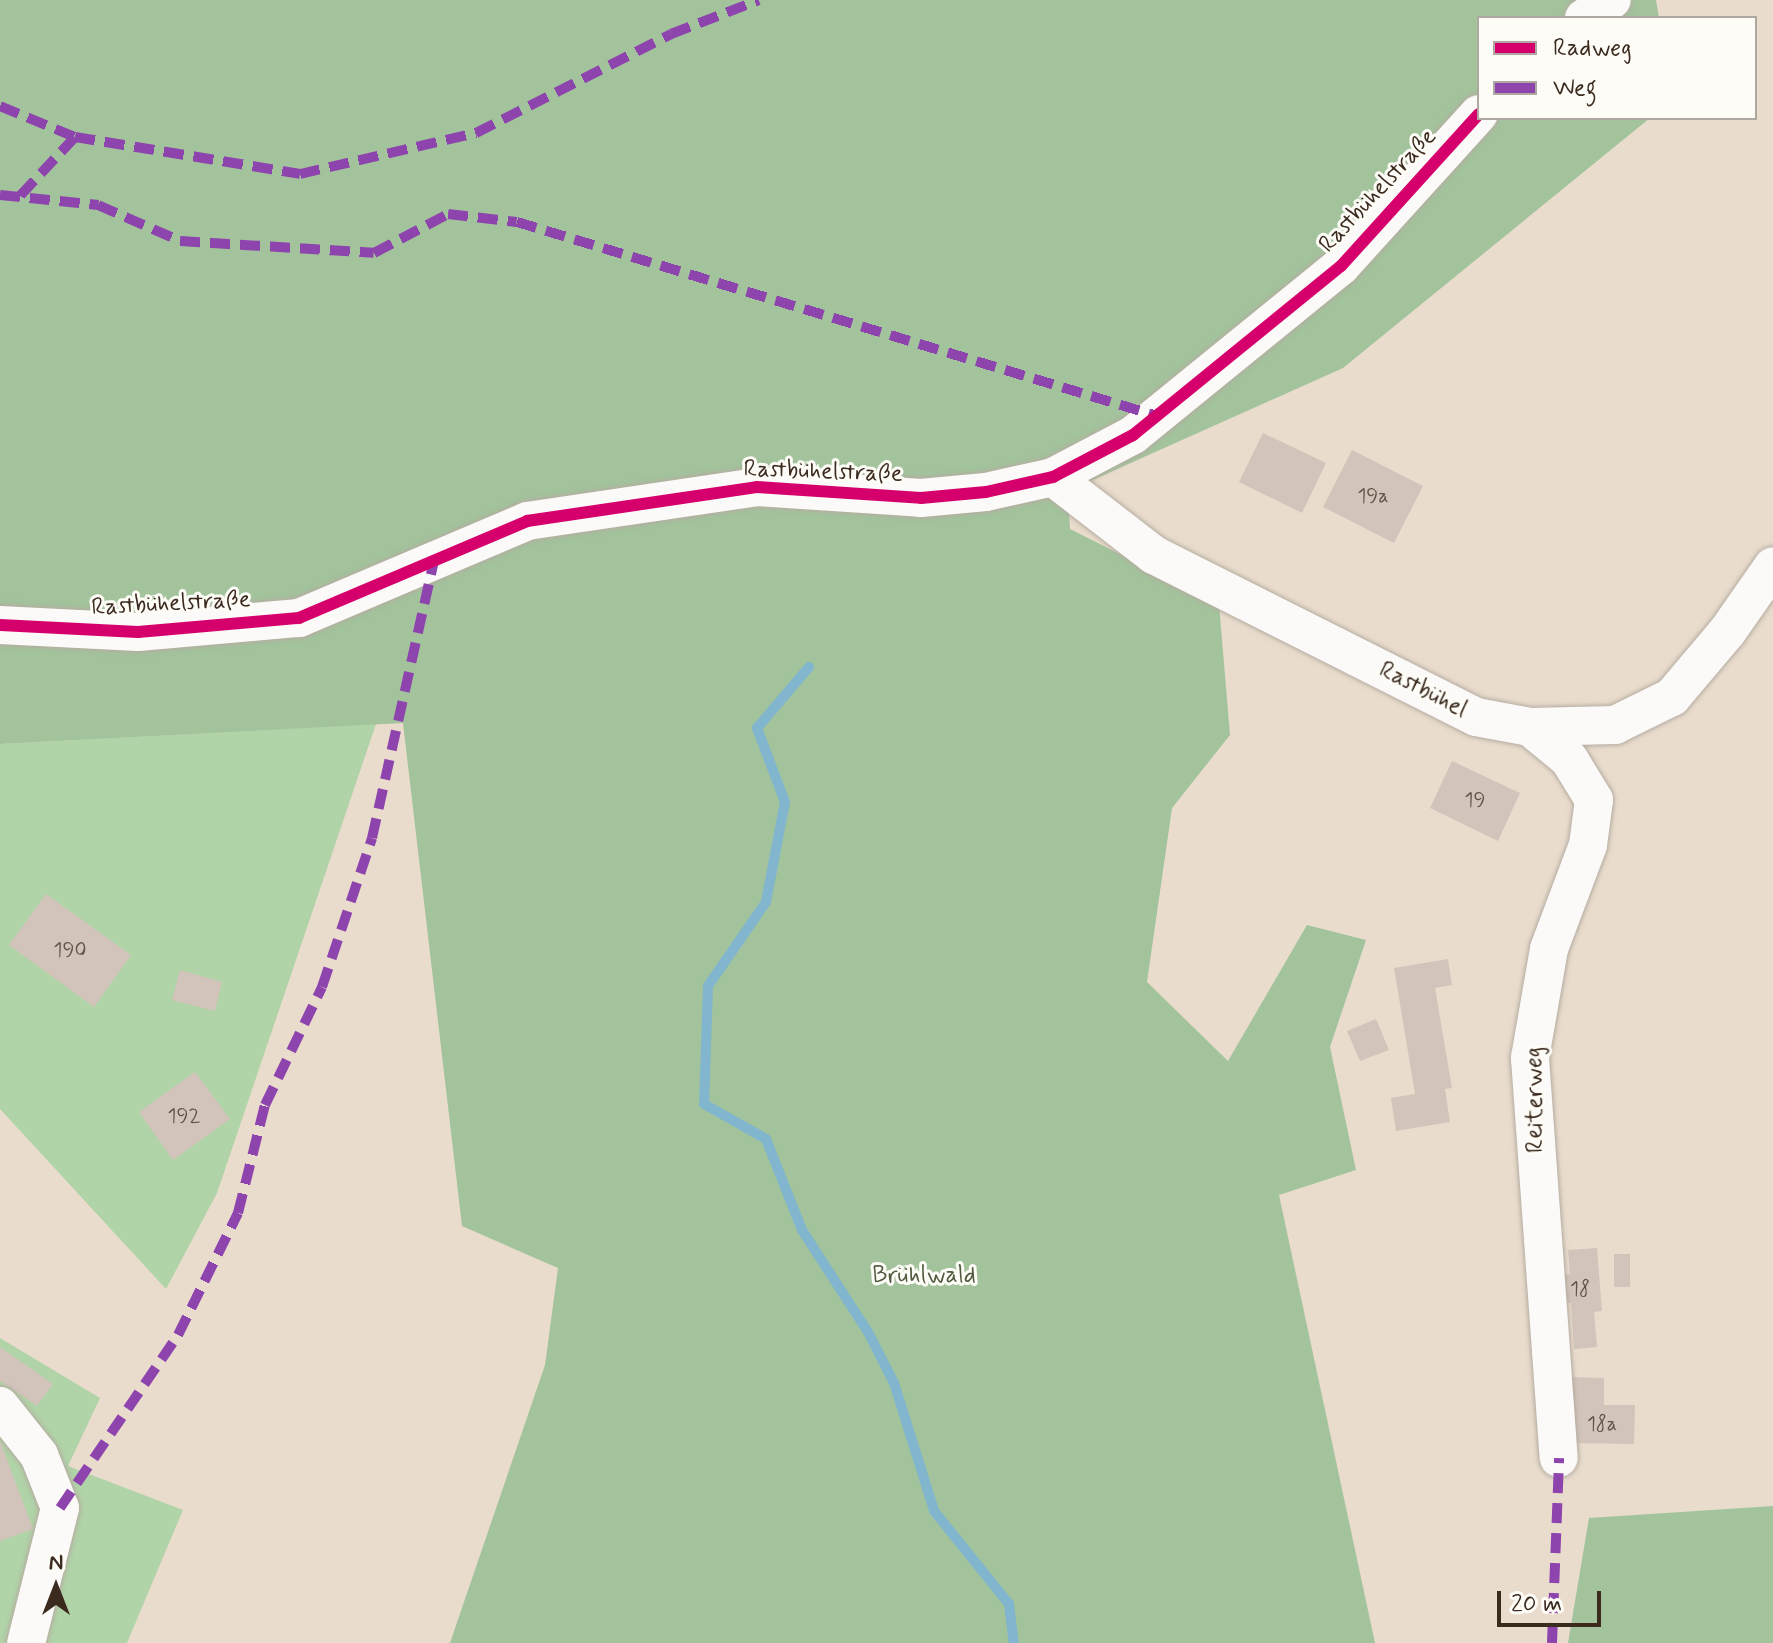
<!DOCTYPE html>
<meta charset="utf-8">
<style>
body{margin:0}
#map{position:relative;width:1773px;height:1643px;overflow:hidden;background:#e9dccd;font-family:Mynerve,sans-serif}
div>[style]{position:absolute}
.green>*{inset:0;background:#b0d3a7}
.forest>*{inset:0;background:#a2c39c}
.stream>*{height:10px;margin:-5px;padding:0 5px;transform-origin:5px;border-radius:5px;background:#81b6ce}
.building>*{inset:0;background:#d3c4bb}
.roads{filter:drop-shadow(0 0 2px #b5aca1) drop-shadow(0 0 2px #b5aca1)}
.minor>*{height:38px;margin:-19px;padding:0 19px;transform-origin:19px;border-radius:19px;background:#fcfaf8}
.quiet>*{height:10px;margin-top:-5px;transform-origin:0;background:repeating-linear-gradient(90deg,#8e44ad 0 20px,transparent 0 30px)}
.cycleway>*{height:12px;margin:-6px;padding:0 6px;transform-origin:6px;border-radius:6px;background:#d6006c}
span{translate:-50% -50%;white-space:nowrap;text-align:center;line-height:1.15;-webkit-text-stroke:6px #fdfcf7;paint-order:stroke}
.number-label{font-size:20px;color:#625146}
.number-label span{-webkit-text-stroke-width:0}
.street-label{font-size:24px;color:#3b2a1e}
.park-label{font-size:24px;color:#505a3e}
.legend{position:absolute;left:1477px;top:16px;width:280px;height:104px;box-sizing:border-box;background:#fdfcf7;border:2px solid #afa8a0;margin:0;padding:10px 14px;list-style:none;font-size:24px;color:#3b2a1e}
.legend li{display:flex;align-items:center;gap:16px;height:40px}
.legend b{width:40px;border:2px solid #afa8a0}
.north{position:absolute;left:16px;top:1547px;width:80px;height:80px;-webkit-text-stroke:6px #fdfcf7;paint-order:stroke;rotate:0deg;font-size:22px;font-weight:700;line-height:32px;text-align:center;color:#3b2a1e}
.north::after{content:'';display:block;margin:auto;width:28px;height:36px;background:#3b2a1e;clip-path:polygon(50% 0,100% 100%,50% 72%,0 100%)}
.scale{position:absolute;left:1497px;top:1591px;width:104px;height:36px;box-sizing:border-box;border:4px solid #3b2a1e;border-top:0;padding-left:10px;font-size:24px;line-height:28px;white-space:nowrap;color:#3b2a1e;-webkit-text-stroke:6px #fdfcf7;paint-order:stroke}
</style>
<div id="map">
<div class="green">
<i style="clip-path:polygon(376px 724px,217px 1193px,166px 1289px,0 1109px,0 744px)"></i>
<i style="clip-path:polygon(0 1338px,100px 1398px,68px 1466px,183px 1510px,127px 1643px,0 1643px)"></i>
</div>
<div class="forest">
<i style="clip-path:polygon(0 0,1656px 0,1659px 18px,1479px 18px,1479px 118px,1650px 118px,1343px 368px,1068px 491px,1070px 529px,1219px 604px,1230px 735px,1172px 808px,1147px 982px,1228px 1061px,1307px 925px,1366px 940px,1330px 1047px,1356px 1170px,1279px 1195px,1375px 1643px,450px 1643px,545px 1365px,558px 1268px,462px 1226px,403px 723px,0 744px)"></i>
<i style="clip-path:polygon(1773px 1506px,1773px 1643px,1568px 1643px,1589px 1518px)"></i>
</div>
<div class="stream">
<i style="left:809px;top:667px;width:80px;rotate:130.4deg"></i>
<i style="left:757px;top:728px;width:79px;rotate:69.3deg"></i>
<i style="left:785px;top:802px;width:102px;rotate:100.8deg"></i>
<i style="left:766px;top:902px;width:102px;rotate:124.6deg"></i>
<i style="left:708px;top:986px;width:118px;rotate:91.9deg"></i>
<i style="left:704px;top:1104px;width:71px;rotate:29.4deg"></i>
<i style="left:766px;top:1139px;width:98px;rotate:68.4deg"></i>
<i style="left:802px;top:1230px;width:121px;rotate:57.1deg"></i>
<i style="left:868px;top:1332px;width:57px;rotate:63deg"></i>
<i style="left:894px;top:1383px;width:134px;rotate:72.6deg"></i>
<i style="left:934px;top:1511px;width:119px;rotate:51.1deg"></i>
<i style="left:1009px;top:1604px;width:39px;rotate:83deg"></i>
</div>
<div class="building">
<i style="clip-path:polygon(1263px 433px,1326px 463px,1302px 513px,1239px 482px)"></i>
<i style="clip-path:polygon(1352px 450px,1423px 486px,1394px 543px,1323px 507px)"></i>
<i style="clip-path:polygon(1452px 761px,1520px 793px,1498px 841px,1430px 808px)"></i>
<i style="clip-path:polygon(46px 894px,131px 955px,94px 1007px,9px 945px)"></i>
<i style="clip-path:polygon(1448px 959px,1452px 985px,1435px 988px,1452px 1088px,1445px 1089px,1450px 1122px,1396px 1131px,1391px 1098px,1415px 1094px,1394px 968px)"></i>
<i style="clip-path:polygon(180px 970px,222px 982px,215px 1011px,172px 1000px)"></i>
<i style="clip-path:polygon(1376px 1019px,1389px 1050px,1360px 1061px,1347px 1031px)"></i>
<i style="clip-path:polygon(195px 1072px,230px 1119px,173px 1160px,139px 1112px)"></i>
<i style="clip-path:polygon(1597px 1248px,1602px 1311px,1594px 1312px,1597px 1347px,1574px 1349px,1571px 1303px,1560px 1303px,1558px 1275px,1570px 1274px,1568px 1250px)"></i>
<i style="clip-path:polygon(1614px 1254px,1630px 1254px,1630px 1287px,1614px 1287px)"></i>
<i style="clip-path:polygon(0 1347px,53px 1384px,37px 1406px,0 1381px)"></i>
<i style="clip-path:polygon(1570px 1377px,1604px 1378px,1604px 1405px,1635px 1405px,1634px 1444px,1569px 1443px)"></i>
<i style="clip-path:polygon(0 1441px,33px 1529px,0 1541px)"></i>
</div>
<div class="roads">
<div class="minor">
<i style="left:1584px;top:18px;width:33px;rotate:-33deg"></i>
<i style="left:1053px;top:477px;width:128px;rotate:37.7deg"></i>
<i style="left:1154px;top:555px;width:360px;rotate:26.7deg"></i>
<i style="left:1476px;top:717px;width:55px;rotate:10.5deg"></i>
<i style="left:1530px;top:727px;width:85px;rotate:-1.3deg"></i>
<i style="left:1615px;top:725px;width:64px;rotate:-26.2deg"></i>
<i style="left:1672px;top:697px;width:85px;rotate:-49.8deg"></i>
<i style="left:1727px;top:632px;width:80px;rotate:-55.1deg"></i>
<i style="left:0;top:625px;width:138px;rotate:2.9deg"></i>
<i style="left:138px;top:632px;width:162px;rotate:-5deg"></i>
<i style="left:299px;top:618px;width:248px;rotate:-23deg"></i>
<i style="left:527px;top:521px;width:232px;rotate:-8.4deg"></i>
<i style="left:757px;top:487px;width:164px;rotate:3.8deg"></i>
<i style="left:921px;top:498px;width:65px;rotate:-5.3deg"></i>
<i style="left:986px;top:492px;width:69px;rotate:-12.6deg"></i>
<i style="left:1053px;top:477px;width:90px;rotate:-27.7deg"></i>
<i style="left:1133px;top:435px;width:268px;rotate:-39.1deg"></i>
<i style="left:1341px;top:266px;width:205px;rotate:-47.8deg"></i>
<i style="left:1530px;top:727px;width:50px;rotate:39.4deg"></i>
<i style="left:1569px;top:759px;width:48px;rotate:58.6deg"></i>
<i style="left:1594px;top:800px;width:45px;rotate:97.6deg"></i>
<i style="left:1588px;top:845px;width:111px;rotate:110.6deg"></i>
<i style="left:1549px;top:949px;width:111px;rotate:99.9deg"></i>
<i style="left:1530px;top:1058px;width:401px;rotate:85.9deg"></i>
<i style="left:0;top:1406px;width:63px;rotate:51.5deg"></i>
<i style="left:39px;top:1455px;width:57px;rotate:68.4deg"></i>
<i style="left:60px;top:1508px;width:139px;rotate:104.1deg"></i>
</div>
</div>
<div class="quiet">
<i style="left:0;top:106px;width:81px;rotate:22.5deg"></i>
<i style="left:75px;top:137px;width:85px;rotate:133.1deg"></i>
<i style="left:75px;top:137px;width:228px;rotate:9.3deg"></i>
<i style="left:300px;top:174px;width:181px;rotate:-13.1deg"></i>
<i style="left:476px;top:133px;width:219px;rotate:-26.9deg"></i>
<i style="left:671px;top:34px;width:94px;rotate:-21.1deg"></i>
<i style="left:0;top:195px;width:99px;rotate:5.8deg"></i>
<i style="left:98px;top:205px;width:90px;rotate:23.7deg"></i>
<i style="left:180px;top:241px;width:194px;rotate:3.5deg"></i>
<i style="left:374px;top:253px;width:84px;rotate:-27.8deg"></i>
<i style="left:448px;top:214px;width:69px;rotate:6.6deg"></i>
<i style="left:517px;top:222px;width:669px;rotate:16.86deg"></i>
<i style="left:60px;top:1508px;width:209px;rotate:-55.7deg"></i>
<i style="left:178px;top:1335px;width:136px;rotate:-63.8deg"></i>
<i style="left:238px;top:1213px;width:111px;rotate:-76deg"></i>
<i style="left:265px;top:1105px;width:131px;rotate:-64.2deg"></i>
<i style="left:322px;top:987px;width:157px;rotate:-71.4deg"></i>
<i style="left:372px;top:838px;width:284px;rotate:-77.4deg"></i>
<i style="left:1552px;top:1643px;width:185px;rotate:-87.8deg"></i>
</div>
<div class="cycleway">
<i style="left:0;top:625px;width:138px;rotate:2.9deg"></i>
<i style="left:138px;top:632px;width:162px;rotate:-5deg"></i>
<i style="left:299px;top:618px;width:248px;rotate:-23deg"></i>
<i style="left:527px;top:521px;width:232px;rotate:-8.4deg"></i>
<i style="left:757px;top:487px;width:164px;rotate:3.8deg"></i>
<i style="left:921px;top:498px;width:65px;rotate:-5.3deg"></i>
<i style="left:986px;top:492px;width:69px;rotate:-12.6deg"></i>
<i style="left:1053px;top:477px;width:90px;rotate:-27.7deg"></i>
<i style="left:1133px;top:435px;width:268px;rotate:-39.1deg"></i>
<i style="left:1341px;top:266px;width:205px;rotate:-47.8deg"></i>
</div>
<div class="number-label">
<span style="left:1373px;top:496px">19a</span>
<span style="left:1475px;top:800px">19</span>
<span style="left:70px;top:950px">190</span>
<span style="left:184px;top:1116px">192</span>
<span style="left:1580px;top:1289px">18</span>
<span style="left:1602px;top:1424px">18a</span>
</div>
<div class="street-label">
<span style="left:1378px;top:191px;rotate:-47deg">Rastbühelstraße</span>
<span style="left:823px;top:472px;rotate:2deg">Rastbühelstraße</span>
<span style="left:171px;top:604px;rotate:-3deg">Rastbühelstraße</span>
<span style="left:1423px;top:690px;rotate:27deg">Rastbühel</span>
<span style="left:1535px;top:1100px;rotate:-91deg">Reiterweg</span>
</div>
<div class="park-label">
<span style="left:924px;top:1276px">Brühlwald</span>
</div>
<ul class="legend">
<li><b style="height:10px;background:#d6006c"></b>Radweg</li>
<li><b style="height:10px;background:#8e44ad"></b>Weg</li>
</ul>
<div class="north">N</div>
<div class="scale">20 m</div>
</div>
